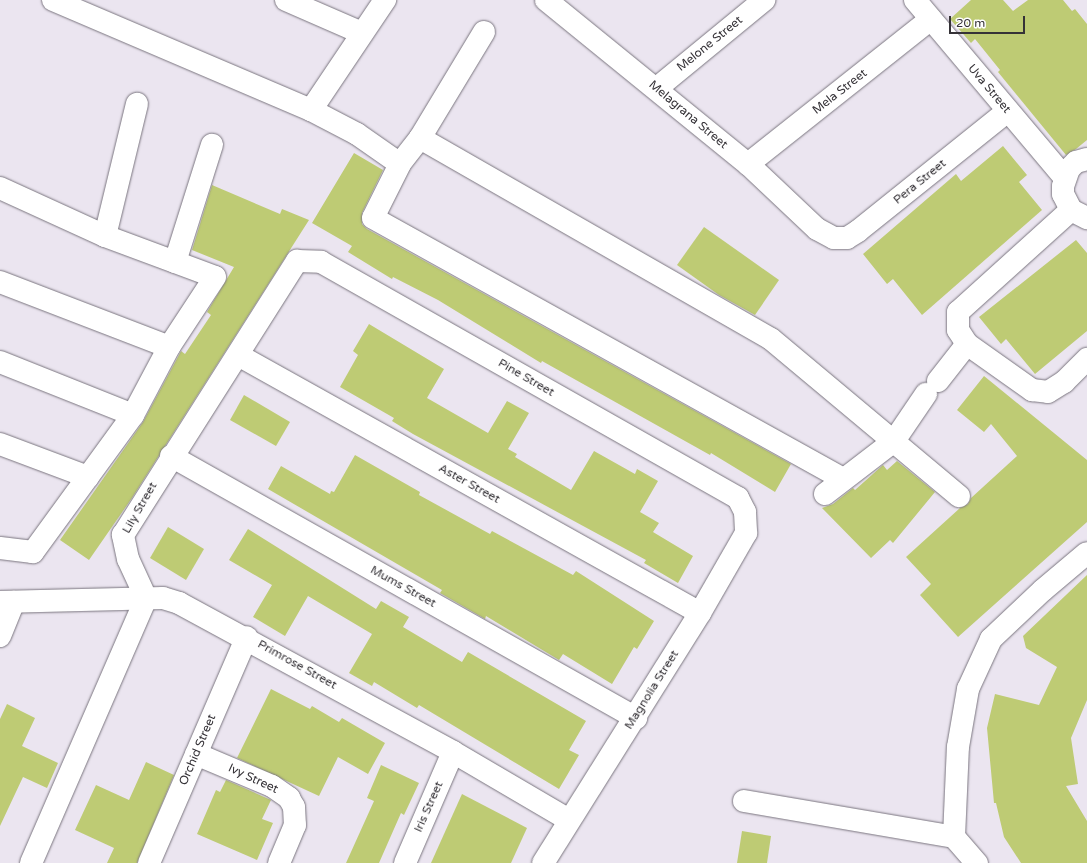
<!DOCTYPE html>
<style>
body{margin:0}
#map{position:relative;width:1087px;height:863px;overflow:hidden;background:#ebe5f0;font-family:"Varela Round",sans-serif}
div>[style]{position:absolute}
.building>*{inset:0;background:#becb74}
.roads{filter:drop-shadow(0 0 1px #7a757f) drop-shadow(0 0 1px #7a757f)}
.minor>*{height:22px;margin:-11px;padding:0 11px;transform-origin:11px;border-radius:11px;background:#fff}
span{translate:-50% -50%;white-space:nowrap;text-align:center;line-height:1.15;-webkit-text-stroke:3px #fff;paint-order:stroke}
.street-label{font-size:12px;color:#353237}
.scale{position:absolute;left:949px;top:16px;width:76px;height:18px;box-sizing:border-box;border:2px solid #353237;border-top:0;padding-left:5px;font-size:12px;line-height:14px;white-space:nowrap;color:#353237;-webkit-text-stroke:3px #fff;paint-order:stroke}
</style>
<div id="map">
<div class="building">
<i style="clip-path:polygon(971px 0,1003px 0,1013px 11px,1028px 0,1063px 0,1072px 11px,1075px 9px,1087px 24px,1087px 140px,1076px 149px,1066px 155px,998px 72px,1000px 70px,975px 39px,971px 43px,950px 19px)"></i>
<i style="clip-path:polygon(1003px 146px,1027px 175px,1019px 182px,1042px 210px,922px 315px,893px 279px,887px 284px,863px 254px,956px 174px,961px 181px)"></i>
<i style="clip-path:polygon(354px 153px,383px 170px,362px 213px,362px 224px,367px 229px,791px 464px,775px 492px,711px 453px,710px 455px,542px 361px,541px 363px,438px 300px,393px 277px,392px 279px,348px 252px,352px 246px,312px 223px)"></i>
<i style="clip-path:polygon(212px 185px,280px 214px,282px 209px,309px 220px,132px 498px,89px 560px,60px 540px,143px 422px,180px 353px,181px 351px,185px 354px,211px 315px,207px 312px,234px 267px,192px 250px)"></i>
<i style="clip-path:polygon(704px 227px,779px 280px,755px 315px,719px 295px,677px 265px)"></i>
<i style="clip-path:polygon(1076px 240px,1087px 253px,1087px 331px,1035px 374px,1006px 339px,1001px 344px,979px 317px)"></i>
<i style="clip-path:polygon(369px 324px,444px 369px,427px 398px,488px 433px,507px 401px,529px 413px,508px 449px,517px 454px,515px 457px,571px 490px,594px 451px,635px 474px,637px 469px,658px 481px,640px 512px,659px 523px,653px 532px,693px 556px,678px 583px,644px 563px,646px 560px,413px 434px,392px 421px,394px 418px,340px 387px,358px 355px,353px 351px)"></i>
<i style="clip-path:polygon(984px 376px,1087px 460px,1087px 522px,958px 637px,920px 595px,931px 584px,906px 557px,960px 508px,968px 504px,971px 498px,1017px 456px,991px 424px,984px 432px,957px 410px)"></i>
<i style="clip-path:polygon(244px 395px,290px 422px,276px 446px,230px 420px)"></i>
<i style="clip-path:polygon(355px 455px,420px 492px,419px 495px,490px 534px,492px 531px,573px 575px,576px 571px,654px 621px,637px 649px,634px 647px,612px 684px,563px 654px,559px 660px,486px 616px,485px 619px,440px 593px,442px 590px,268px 489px,281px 466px,330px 494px,331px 491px,334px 492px)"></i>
<i style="clip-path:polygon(897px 461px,935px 492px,893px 543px,890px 540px,871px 558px,822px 508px,833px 504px,853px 488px,855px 490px,883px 465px,887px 470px)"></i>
<i style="clip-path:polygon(168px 527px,204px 549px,186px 580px,150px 558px)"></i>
<i style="clip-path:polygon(248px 529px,376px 609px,381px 601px,409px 617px,403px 627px,462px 662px,468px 652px,586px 721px,569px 750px,579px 755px,559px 789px,419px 705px,417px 708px,374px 682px,372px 686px,349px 673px,372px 634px,308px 596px,285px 636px,253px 617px,272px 585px,229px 560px)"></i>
<i style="clip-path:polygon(1087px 575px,1087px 700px,1071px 738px,1078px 784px,1066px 786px,1087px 821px,1087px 863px,1021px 863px,1004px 837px,996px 803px,994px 803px,987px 728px,995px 694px,1039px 705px,1057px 667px,1026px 648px,1023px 636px)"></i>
<i style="clip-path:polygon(271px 689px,310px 709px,312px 706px,339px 722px,342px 718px,385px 743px,368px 774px,338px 757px,319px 796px,237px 758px)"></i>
<i style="clip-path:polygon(7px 704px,35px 718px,22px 746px,58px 763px,47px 788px,23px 777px,0 826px,0 719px)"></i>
<i style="clip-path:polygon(146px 762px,174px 775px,137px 863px,107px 863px,114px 848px,75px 830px,96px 785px,129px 800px)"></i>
<i style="clip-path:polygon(381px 765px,419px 783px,404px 815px,401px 813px,379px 863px,346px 863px,374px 801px,367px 798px)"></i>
<i style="clip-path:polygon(226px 780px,271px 800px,262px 819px,273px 823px,257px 860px,197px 834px,216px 790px,220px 792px)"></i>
<i style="clip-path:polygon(462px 794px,527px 828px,511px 863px,431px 863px)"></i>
<i style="clip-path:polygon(742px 831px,771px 836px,767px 863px,737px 863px)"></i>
</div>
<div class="roads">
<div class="minor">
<i style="left:53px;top:0;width:280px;rotate:23.1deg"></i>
<i style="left:311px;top:110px;width:52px;rotate:27.6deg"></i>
<i style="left:357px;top:134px;width:52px;rotate:34.9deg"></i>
<i style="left:286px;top:0;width:83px;rotate:23.5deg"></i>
<i style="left:546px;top:0;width:260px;rotate:39.1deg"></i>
<i style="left:748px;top:164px;width:95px;rotate:43.3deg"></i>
<i style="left:817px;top:229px;width:19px;rotate:28deg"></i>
<i style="left:834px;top:238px;width:13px"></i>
<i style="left:847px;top:238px;width:13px;rotate:-32deg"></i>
<i style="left:858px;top:231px;width:192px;rotate:-38.7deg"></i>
<i style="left:915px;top:0;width:231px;rotate:49.9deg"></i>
<i style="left:484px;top:32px;width:124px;rotate:121.1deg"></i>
<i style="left:420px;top:138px;width:33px;rotate:128deg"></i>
<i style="left:400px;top:164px;width:60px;rotate:116.6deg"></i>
<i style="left:373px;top:218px;width:538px;rotate:29.04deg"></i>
<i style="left:657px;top:88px;width:139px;rotate:-39.4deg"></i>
<i style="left:311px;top:110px;width:133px;rotate:-56.1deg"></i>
<i style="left:420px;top:138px;width:404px;rotate:29.8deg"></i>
<i style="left:771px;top:339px;width:245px;rotate:39.9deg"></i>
<i style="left:1087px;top:159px;width:11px;rotate:165deg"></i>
<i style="left:1076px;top:162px;width:10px;rotate:135deg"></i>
<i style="left:1069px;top:169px;width:18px;rotate:109deg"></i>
<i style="left:1063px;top:186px;width:8px;rotate:90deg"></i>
<i style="left:1063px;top:194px;width:18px;rotate:63deg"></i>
<i style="left:1071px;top:210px;width:18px;rotate:27deg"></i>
<i style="left:748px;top:164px;width:233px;rotate:-38.4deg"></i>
<i style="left:0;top:188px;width:115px;rotate:24.6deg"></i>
<i style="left:105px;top:236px;width:117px;rotate:20.4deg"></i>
<i style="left:215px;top:277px;width:84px;rotate:123.3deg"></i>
<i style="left:169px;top:347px;width:77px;rotate:117.9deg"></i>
<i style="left:133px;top:415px;width:170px;rotate:126.1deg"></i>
<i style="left:33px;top:552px;width:33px;rotate:-173deg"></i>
<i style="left:1071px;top:210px;width:152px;rotate:137.9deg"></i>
<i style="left:958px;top:312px;width:18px;rotate:90deg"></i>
<i style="left:958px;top:330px;width:17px;rotate:57deg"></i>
<i style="left:967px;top:344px;width:80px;rotate:35.3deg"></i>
<i style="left:1032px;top:390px;width:16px;rotate:7deg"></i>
<i style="left:1048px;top:392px;width:19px;rotate:-32deg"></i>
<i style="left:1064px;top:382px;width:33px;rotate:-45deg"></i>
<i style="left:105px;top:236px;width:136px;rotate:-76.4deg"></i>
<i style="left:175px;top:262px;width:123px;rotate:-72.5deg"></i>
<i style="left:0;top:282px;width:181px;rotate:21deg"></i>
<i style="left:238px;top:355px;width:529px;rotate:29.18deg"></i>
<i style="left:0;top:362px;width:143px;rotate:21.7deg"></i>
<i style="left:938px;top:381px;width:47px;rotate:-51.9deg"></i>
<i style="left:0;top:444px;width:94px;rotate:20.6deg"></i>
<i style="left:171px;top:456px;width:534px;rotate:29.4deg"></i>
<i style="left:825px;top:494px;width:87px;rotate:-37.5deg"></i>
<i style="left:894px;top:441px;width:57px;rotate:-55.8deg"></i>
<i style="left:0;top:602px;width:163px;rotate:-1.4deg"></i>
<i style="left:163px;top:598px;width:17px;rotate:17deg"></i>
<i style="left:179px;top:603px;width:312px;rotate:28.5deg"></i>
<i style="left:453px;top:752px;width:134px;rotate:30.4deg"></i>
<i style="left:0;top:636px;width:37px;rotate:-68deg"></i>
<i style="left:196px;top:754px;width:82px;rotate:22.8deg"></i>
<i style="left:272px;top:786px;width:21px;rotate:35deg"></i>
<i style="left:289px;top:798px;width:10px;rotate:61deg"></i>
<i style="left:294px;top:807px;width:18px;rotate:87deg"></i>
<i style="left:295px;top:825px;width:41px;rotate:112.8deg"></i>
<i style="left:744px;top:801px;width:213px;rotate:9.7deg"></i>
<i style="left:954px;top:837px;width:35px;rotate:49deg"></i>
<i style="left:954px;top:837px;width:90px;rotate:-87.5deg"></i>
<i style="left:958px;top:747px;width:59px;rotate:-80.2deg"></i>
<i style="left:968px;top:689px;width:55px;rotate:-65.3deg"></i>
<i style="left:991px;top:639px;width:71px;rotate:-43.3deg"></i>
<i style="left:1043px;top:590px;width:57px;rotate:-40.1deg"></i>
<i style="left:31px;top:863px;width:289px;rotate:-66.5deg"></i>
<i style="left:146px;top:598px;width:43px;rotate:-114.8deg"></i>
<i style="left:128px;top:559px;width:25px;rotate:-102deg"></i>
<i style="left:123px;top:535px;width:325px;rotate:-57.6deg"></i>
<i style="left:297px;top:261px;width:24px;rotate:2deg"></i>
<i style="left:321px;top:262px;width:479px;rotate:29.5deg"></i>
<i style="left:738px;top:498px;width:16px;rotate:63deg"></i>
<i style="left:745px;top:512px;width:21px;rotate:87deg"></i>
<i style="left:746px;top:533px;width:92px;rotate:119.9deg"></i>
<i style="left:700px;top:613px;width:295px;rotate:122.1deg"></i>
<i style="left:149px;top:863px;width:246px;rotate:-66.6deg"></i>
<i style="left:405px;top:863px;width:121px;rotate:-66.6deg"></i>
</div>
</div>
<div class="street-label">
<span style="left:710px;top:44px;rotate:-39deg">Melone Street</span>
<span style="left:989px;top:89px;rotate:50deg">Uva Street</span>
<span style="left:840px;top:92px;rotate:-38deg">Mela Street</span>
<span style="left:688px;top:115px;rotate:40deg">Melagrana Street</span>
<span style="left:920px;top:182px;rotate:-39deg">Pera Street</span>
<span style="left:526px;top:378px;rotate:30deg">Pine Street</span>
<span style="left:469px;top:484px;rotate:29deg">Aster Street</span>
<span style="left:140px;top:508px;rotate:-60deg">Lily Street</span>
<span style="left:403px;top:587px;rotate:29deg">Mums Street</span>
<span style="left:297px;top:665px;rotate:29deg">Primrose Street</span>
<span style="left:652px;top:690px;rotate:-58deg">Magnolia Street</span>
<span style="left:198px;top:750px;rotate:-67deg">Orchid Street</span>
<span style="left:253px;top:779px;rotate:25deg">Ivy Street</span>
<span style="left:429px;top:807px;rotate:-66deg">Iris Street</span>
</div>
<div class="scale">20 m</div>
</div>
